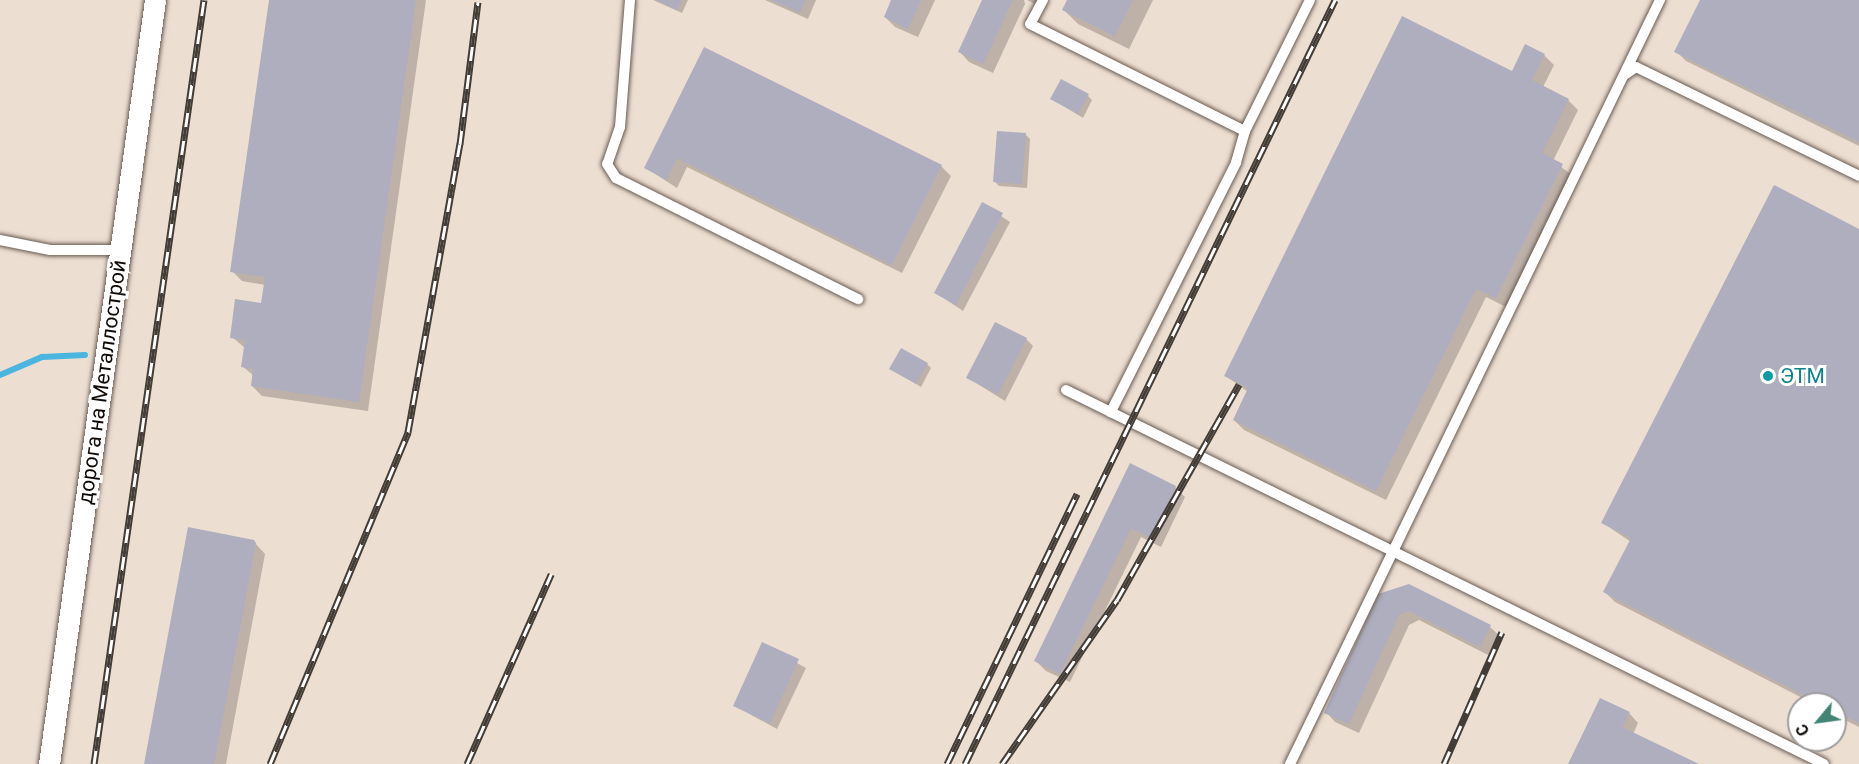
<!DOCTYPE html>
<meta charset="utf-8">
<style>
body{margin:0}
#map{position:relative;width:1859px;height:764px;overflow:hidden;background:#edded2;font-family:Roboto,sans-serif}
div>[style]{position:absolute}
.shadow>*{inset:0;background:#0003}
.stream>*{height:6px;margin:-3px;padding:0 3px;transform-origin:3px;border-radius:3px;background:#4ab5df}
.building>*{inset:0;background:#aeaebe}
.roads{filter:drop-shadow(0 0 2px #685b51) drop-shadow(0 0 2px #685b51)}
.lane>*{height:10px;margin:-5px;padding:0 5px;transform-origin:5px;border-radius:5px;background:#fff}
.street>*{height:21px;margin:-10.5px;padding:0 10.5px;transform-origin:10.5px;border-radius:10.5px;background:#fff}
.rail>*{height:7px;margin-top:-3.5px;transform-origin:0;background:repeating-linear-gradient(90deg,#fff 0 14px,#443d37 0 28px);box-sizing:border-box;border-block:2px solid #443d37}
.dots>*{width:16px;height:16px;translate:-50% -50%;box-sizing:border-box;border:3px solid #fff;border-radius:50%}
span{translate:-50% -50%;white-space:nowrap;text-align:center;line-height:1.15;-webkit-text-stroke:6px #fff;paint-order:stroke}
.culture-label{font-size:21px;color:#0d838f}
.left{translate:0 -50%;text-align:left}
.street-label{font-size:21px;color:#100b07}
.north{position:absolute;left:1787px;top:692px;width:60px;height:60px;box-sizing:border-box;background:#fff;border:2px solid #9f9d9c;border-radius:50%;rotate:241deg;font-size:16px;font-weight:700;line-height:24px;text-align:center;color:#100b07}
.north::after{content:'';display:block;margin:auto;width:21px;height:27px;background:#438474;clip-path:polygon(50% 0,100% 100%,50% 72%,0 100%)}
</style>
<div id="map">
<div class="shadow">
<i style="clip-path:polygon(270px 0,426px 0,368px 411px,262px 396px,252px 386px,254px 376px,242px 366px,245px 348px,232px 337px,262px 305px,265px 285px,242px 281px,232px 271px)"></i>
<i style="clip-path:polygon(653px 0,688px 0,682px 13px)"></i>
<i style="clip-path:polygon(765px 0,816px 0,808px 19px)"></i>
<i style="clip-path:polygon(893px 0,935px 0,918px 37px,895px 27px,885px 17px)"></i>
<i style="clip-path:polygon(984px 0,1024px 0,1025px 4px,993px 73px,969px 62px,960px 52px)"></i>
<i style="clip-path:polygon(1027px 0,1039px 0,1037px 5px)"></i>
<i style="clip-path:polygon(1069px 0,1153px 0,1129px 49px,1078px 24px,1064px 10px)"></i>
<i style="clip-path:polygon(1701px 0,1859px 0,1859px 146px,1686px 61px,1676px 51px)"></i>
<i style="clip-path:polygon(705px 49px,941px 166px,951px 176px,902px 273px,687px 167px,677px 188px,646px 168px)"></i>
<i style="clip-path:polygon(1544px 55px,1554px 65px,1543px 87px,1568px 100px,1578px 110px,1553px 161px,1572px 175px,1506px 307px,1486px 297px,1386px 500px,1244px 430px,1234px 420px,1248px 392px,1226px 376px,1513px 73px)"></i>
<i style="clip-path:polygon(1088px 96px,1092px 100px,1083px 118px,1052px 99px)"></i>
<i style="clip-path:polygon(1025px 134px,1030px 139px,1027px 188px,999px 186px,994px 181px)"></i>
<i style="clip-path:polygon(983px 204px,1010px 222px,963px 311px,936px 293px)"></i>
<i style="clip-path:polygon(1859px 231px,1859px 727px,1835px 715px,1835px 704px,1814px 704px,1615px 602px,1605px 592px,1631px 542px,1603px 523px)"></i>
<i style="clip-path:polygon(1026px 339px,1033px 346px,1005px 401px,968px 378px)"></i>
<i style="clip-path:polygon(927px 364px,931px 368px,921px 387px,891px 368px)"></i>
<i style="clip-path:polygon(1131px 465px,1175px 487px,1185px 497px,1161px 547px,1141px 537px,1070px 682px,1046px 671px,1036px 661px)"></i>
<i style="clip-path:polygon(253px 541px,265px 554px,226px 764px,146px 764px)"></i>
<i style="clip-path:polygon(1379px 596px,1490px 627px,1500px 636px,1490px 656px,1419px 620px,1409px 625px,1359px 733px,1335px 722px,1326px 712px)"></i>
<i style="clip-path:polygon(763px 644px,806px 668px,777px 729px,735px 706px)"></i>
<i style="clip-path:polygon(1629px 713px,1638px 723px,1633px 734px,1696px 764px,1570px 764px)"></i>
</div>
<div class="stream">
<i style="left:0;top:375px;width:46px;rotate:-23.2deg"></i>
<i style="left:42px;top:357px;width:43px;rotate:-2.7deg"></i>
</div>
<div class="building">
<i style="clip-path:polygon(269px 0,416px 0,359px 402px,251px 386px,253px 369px,241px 367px,245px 340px,230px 338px,235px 299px,261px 303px,265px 277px,230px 272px)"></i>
<i style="clip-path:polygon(656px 0,681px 0,677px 10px)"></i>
<i style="clip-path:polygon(772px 0,806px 0,800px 13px)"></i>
<i style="clip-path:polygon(891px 0,921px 0,908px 29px,884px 17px)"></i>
<i style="clip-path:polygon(982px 0,1013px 0,983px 64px,958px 52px)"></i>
<i style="clip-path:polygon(1067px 0,1133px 0,1115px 36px,1062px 10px)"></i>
<i style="clip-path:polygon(1700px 0,1859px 0,1859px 142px,1674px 52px)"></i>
<i style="clip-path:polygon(1402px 16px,1512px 71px,1525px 44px,1545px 54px,1532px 80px,1569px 99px,1542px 153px,1563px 164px,1496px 298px,1476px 289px,1376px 491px,1233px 420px,1248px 388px,1224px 376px)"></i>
<i style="clip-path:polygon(704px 47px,942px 165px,892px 265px,677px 158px,667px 180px,644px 168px)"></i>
<i style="clip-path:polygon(1061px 79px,1089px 94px,1078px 114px,1050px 99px)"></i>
<i style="clip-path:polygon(997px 131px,1026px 133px,1022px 184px,993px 182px)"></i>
<i style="clip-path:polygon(1774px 185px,1859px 229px,1859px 723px,1835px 711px,1835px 704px,1821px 704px,1603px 592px,1631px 538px,1601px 523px)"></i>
<i style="clip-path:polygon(982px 202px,1003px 213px,956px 305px,934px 293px)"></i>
<i style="clip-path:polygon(995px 322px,1027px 338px,998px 394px,966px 378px)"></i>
<i style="clip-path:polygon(901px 348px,928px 363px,916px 384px,889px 369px)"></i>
<i style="clip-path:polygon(1130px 463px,1176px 486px,1151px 538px,1131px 528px,1060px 674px,1034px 661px)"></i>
<i style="clip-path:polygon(188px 527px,254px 540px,256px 543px,214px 764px,144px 764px)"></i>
<i style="clip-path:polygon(1409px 584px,1491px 625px,1480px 647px,1409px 611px,1399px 615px,1349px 724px,1324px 713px,1378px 594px)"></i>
<i style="clip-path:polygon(762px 642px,799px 659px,770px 723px,733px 706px)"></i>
<i style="clip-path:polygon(1600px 698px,1630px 712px,1622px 727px,1699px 764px,1568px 764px)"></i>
</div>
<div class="roads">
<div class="lane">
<i style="left:630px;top:0;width:127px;rotate:94.5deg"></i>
<i style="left:620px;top:127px;width:39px;rotate:109deg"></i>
<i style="left:607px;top:164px;width:17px;rotate:57deg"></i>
<i style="left:616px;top:178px;width:271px;rotate:26.6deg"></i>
<i style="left:1043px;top:0;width:27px;rotate:118deg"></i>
<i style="left:1030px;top:24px;width:240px;rotate:26.5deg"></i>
<i style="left:1245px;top:131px;width:33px;rotate:106deg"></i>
<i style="left:1236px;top:163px;width:279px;rotate:116.7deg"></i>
<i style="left:1626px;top:74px;width:12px;rotate:-35deg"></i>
<i style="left:1636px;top:67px;width:248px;rotate:26deg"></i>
<i style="left:1245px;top:131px;width:146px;rotate:-63.6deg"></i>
<i style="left:0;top:240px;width:51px;rotate:11.3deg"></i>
<i style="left:50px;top:250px;width:70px"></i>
<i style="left:1066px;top:390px;width:845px;rotate:26.26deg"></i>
<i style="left:1290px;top:764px;width:849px;rotate:-64.16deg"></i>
</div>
<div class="street">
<i style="left:49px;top:764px;width:771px;rotate:-82.1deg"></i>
</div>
</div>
<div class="rail">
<i style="left:94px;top:764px;width:772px;rotate:-81.81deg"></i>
<i style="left:270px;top:764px;width:360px;rotate:-67.4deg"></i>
<i style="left:408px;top:432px;width:293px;rotate:-79.8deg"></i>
<i style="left:460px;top:144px;width:143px;rotate:-82.8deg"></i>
<i style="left:467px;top:764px;width:208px;rotate:-66.1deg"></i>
<i style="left:947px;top:764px;width:300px;rotate:-64.3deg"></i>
<i style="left:965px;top:764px;width:849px;rotate:-64.16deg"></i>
<i style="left:1002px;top:764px;width:200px;rotate:-55deg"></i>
<i style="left:1117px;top:600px;width:248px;rotate:-60.5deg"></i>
<i style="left:1444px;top:764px;width:144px;rotate:-66.3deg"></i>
</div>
<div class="dots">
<i style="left:1768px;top:376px;background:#0f9aa8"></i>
</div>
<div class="culture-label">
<span class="left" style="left:1780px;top:376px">ЭТМ</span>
</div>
<div class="street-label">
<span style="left:102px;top:382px;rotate:-82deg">дорога на Металлострой</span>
</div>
<div class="north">С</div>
</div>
